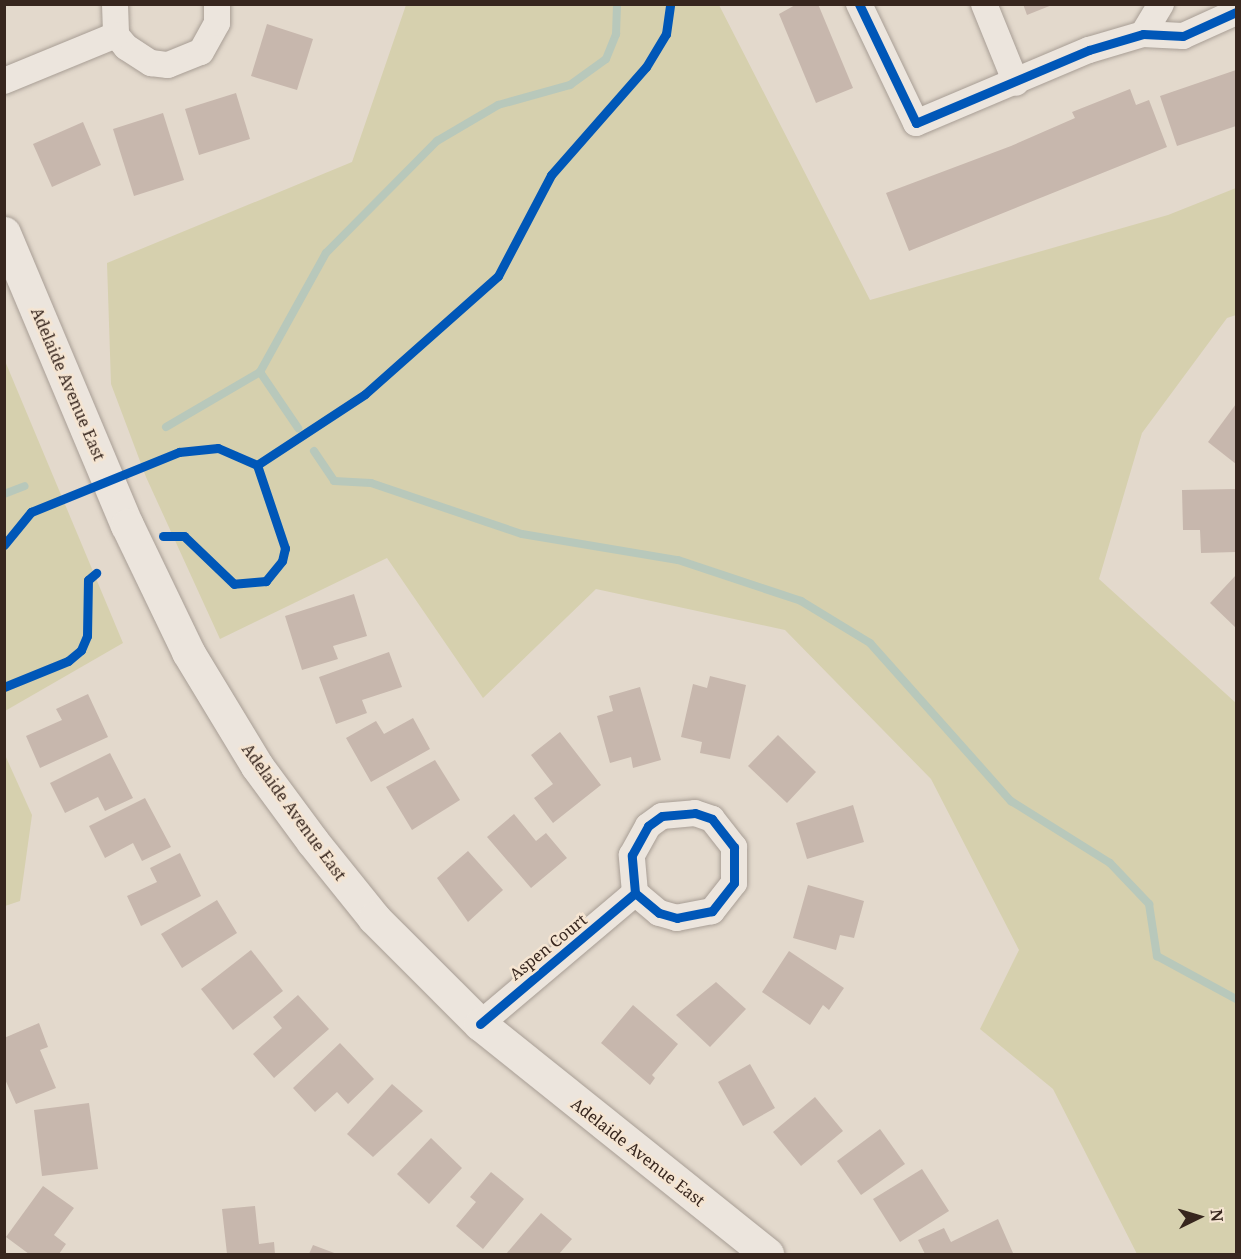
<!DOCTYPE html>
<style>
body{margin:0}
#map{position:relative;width:1241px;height:1259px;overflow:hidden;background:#e3d9cc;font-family:"Noto Serif",serif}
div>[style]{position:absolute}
.green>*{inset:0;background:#d6d0ae}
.stream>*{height:8px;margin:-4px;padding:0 4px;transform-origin:4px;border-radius:4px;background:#b8c8bb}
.building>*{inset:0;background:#c7b7ad}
.roads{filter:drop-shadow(0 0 2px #a89e95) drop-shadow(0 0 2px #a89e95)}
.minor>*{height:26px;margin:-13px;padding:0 13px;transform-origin:13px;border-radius:13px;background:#ece5dd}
.secondary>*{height:33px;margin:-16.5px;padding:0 16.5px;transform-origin:16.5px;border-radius:16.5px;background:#ece5dd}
.cycleway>*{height:9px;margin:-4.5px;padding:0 4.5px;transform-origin:4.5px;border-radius:4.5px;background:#0057b8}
span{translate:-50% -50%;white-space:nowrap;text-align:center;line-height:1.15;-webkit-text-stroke:5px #f5e5d2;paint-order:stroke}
.street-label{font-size:16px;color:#37261e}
.frame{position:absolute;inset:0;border:6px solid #37261e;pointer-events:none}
.north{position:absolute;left:1169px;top:1187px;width:60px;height:60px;-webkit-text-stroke:4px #f5e5d2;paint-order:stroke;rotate:85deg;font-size:16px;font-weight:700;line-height:24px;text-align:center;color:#37261e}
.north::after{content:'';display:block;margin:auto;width:21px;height:27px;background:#37261e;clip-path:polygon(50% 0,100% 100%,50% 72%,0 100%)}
</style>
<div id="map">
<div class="green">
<i style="clip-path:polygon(406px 5px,719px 5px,870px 300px,1168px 215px,1236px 188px,1236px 315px,1227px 318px,1142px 433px,1099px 579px,1236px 703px,1236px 1254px,1137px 1254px,1053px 1089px,980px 1029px,1019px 950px,931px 779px,785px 630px,596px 589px,483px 698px,387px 558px,220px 639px,146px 477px,111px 384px,107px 263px,352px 162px)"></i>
<i style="clip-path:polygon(5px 361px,123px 643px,5px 711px,4px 711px)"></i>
<i style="clip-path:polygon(5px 755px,32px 815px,20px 901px,5px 906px)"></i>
</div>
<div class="stream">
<i style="left:260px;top:372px;width:68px;rotate:55.8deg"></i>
<i style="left:166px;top:427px;width:109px;rotate:-30.3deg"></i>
<i style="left:260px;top:372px;width:136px;rotate:-61deg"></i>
<i style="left:326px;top:253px;width:158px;rotate:-45.3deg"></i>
<i style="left:437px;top:141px;width:71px;rotate:-30.5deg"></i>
<i style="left:498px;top:105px;width:75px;rotate:-15.5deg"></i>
<i style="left:570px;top:85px;width:44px;rotate:-35.8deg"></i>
<i style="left:606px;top:59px;width:27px;rotate:-68deg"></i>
<i style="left:616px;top:34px;width:30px;rotate:-88deg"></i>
<i style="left:314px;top:451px;width:36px;rotate:56deg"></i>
<i style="left:334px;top:481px;width:37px;rotate:3deg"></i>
<i style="left:371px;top:483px;width:159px;rotate:18.7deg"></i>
<i style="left:522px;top:534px;width:158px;rotate:9.5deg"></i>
<i style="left:678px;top:560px;width:130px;rotate:18.4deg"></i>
<i style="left:801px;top:601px;width:81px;rotate:31.3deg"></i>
<i style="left:870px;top:643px;width:212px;rotate:48.3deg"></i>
<i style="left:1011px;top:801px;width:117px;rotate:32.1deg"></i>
<i style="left:1110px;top:863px;width:57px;rotate:46.4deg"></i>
<i style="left:1149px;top:904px;width:53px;rotate:81.3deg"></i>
<i style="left:1157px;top:956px;width:90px;rotate:28.6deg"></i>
<i style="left:4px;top:494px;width:22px;rotate:-21deg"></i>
</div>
<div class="building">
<i style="clip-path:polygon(818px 4px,853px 88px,816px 103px,779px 14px,797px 4px)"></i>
<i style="clip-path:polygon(1023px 4px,1052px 4px,1052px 5px,1027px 15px)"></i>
<i style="clip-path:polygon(267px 24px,313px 39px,297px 90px,251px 76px)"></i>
<i style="clip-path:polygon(1236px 70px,1236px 126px,1177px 146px,1160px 96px)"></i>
<i style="clip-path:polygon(1130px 89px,1136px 105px,1149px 100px,1167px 147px,909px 251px,886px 193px,1011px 146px,1075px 118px,1072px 112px)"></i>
<i style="clip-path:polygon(236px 93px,250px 139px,199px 155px,185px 109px)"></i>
<i style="clip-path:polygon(163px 113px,184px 180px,134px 196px,113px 129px)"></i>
<i style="clip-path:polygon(83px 122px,101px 165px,52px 187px,33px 144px)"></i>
<i style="clip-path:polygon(1236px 404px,1236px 464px,1208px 442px)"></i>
<i style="clip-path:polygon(1236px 489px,1236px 552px,1201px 553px,1200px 530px,1183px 530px,1182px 490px)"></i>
<i style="clip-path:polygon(1236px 575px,1236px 628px,1210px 603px)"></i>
<i style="clip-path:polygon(354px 594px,367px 636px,333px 646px,338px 659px,302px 670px,285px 616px)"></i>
<i style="clip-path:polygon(389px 652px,402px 687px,362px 700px,367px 713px,336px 724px,319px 677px)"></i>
<i style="clip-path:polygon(710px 676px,746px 685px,730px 759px,700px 753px,702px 742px,681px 737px,693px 684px,707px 688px)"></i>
<i style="clip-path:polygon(640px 687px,661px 760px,633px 768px,631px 757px,610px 763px,597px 716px,613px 711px,609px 696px)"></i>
<i style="clip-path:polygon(88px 694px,108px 737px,40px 768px,26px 736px,62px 720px,56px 709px)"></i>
<i style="clip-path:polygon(413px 718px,430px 749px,371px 782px,346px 738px,376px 721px,384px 734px)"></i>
<i style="clip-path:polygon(560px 732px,601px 785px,553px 823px,534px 798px,553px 784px,531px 755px)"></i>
<i style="clip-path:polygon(778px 735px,816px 772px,787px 803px,748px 766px)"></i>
<i style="clip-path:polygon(110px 753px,133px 798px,105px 811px,98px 797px,65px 813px,50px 783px)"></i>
<i style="clip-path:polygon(435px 760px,460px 800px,412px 830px,386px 787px)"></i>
<i style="clip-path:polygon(145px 798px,171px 847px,142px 861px,133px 843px,105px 858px,89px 826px)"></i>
<i style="clip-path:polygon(853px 805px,864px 842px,807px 859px,796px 823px)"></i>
<i style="clip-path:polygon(514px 814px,536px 841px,546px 833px,567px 858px,531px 888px,487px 837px)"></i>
<i style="clip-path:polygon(468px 851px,503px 890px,468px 922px,437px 878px)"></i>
<i style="clip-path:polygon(180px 853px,201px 896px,141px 926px,127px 896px,157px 882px,150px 868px)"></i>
<i style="clip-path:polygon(808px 885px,864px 901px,854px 938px,840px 935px,836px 950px,793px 938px)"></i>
<i style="clip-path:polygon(217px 900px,237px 933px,182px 968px,161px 934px)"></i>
<i style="clip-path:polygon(251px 950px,283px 991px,233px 1030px,201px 989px)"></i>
<i style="clip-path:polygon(789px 951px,844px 988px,829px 1010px,823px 1005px,810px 1025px,762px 992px)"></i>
<i style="clip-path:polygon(716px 982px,746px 1009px,710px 1047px,676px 1015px)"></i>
<i style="clip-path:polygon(298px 995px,329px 1029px,274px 1078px,253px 1054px,282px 1028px,273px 1017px)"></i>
<i style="clip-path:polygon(633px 1005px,678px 1044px,652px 1075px,655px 1078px,650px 1085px,601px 1043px)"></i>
<i style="clip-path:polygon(39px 1023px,48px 1047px,40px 1050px,56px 1088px,16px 1104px,4px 1077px,4px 1038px)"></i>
<i style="clip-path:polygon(340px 1043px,374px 1079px,348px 1104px,337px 1092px,315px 1112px,293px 1088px)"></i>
<i style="clip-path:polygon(750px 1064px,775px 1108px,743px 1126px,718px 1082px)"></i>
<i style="clip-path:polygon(392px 1084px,423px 1111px,373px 1157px,347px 1134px)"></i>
<i style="clip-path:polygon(815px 1097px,843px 1131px,801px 1166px,773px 1132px)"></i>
<i style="clip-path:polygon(89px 1103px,98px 1169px,42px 1176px,34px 1110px)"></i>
<i style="clip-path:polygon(880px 1129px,905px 1164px,861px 1195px,837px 1161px)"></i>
<i style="clip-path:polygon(431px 1138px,462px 1168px,429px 1204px,397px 1174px)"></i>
<i style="clip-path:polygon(922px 1169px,949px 1211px,900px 1242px,873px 1199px)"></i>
<i style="clip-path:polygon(491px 1172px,524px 1199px,483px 1249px,456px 1226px,476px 1202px,470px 1197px)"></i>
<i style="clip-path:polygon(43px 1186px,74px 1208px,54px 1235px,66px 1244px,59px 1254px,29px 1254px,6px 1237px)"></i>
<i style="clip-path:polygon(255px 1206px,259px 1244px,274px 1242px,275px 1254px,227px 1254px,222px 1209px)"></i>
<i style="clip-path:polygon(541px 1213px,572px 1239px,559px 1254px,506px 1254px)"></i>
<i style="clip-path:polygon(998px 1219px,1013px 1253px,1010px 1254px,925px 1254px,918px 1240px,944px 1228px,951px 1242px)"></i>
<i style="clip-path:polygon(313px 1245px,337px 1254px,309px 1254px)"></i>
</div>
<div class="roads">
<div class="minor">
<i style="left:115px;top:4px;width:31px;rotate:88deg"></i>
<i style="left:116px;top:35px;width:16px;rotate:50deg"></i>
<i style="left:126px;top:47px;width:30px;rotate:33deg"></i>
<i style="left:151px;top:63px;width:17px;rotate:7deg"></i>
<i style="left:168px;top:65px;width:35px;rotate:-22deg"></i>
<i style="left:201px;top:52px;width:33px;rotate:-61deg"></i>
<i style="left:217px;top:23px;width:19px;rotate:-90deg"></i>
<i style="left:859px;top:4px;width:132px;rotate:64.4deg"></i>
<i style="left:916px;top:123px;width:188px;rotate:-22.9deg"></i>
<i style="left:1089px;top:50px;width:56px;rotate:-16.5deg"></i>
<i style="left:1143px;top:34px;width:40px;rotate:2.9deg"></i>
<i style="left:1183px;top:36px;width:58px;rotate:-24.4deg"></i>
<i style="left:984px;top:4px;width:85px;rotate:67.9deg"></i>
<i style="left:1143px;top:34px;width:35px;rotate:-59deg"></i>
<i style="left:4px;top:81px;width:121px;rotate:-22.3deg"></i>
<i style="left:480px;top:1024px;width:203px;rotate:-40.2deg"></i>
<i style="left:635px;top:893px;width:38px;rotate:-95deg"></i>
<i style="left:632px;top:855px;width:33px;rotate:-61deg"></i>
<i style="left:648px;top:826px;width:17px;rotate:-36deg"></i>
<i style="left:662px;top:816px;width:33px;rotate:-5deg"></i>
<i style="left:695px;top:813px;width:18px;rotate:19deg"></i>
<i style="left:712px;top:819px;width:36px;rotate:52deg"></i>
<i style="left:734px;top:847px;width:36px;rotate:90deg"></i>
<i style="left:734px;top:883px;width:36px;rotate:128deg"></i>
<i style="left:712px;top:911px;width:36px;rotate:169deg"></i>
<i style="left:677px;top:918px;width:19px;rotate:-164deg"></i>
<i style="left:659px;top:913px;width:31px;rotate:-140deg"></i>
</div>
<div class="secondary">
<i style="left:4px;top:233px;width:317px;rotate:67.2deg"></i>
<i style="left:127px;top:525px;width:141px;rotate:64.3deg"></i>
<i style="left:188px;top:652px;width:133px;rotate:58.8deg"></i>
<i style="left:257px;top:766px;width:94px;rotate:53.6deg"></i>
<i style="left:313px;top:842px;width:97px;rotate:51.2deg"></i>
<i style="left:374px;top:918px;width:150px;rotate:45deg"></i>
<i style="left:480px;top:1024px;width:368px;rotate:38.7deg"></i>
</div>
</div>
<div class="cycleway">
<i style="left:859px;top:4px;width:132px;rotate:64.4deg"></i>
<i style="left:916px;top:123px;width:188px;rotate:-22.9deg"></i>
<i style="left:1089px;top:50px;width:56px;rotate:-16.5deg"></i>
<i style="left:1143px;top:34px;width:40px;rotate:2.9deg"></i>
<i style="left:1183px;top:36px;width:58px;rotate:-24.4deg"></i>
<i style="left:257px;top:465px;width:129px;rotate:-33.3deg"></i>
<i style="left:365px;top:394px;width:178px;rotate:-41.6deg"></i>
<i style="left:498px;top:276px;width:114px;rotate:-62.3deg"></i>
<i style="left:551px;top:175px;width:144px;rotate:-48.7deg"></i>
<i style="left:646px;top:67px;width:39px;rotate:-59deg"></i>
<i style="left:666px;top:34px;width:30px;rotate:-82deg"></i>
<i style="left:4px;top:545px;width:43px;rotate:-50.7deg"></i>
<i style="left:31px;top:512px;width:160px;rotate:-22.1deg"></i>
<i style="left:179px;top:452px;width:39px;rotate:-6deg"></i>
<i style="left:218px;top:448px;width:43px;rotate:23.6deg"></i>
<i style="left:257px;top:465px;width:88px;rotate:71.4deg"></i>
<i style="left:285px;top:548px;width:13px;rotate:103deg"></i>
<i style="left:282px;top:561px;width:26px;rotate:129deg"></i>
<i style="left:266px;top:581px;width:32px;rotate:175deg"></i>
<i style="left:234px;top:584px;width:69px;rotate:-136.2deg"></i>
<i style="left:184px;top:536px;width:21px;rotate:180deg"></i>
<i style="left:4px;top:687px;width:69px;rotate:-22.1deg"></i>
<i style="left:68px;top:661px;width:17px;rotate:-40deg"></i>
<i style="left:81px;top:650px;width:15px;rotate:-67deg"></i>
<i style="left:87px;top:636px;width:56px;rotate:-89deg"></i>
<i style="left:88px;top:580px;width:11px;rotate:-41deg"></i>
<i style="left:480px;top:1024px;width:203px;rotate:-40.2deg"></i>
<i style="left:635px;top:893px;width:38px;rotate:-95deg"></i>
<i style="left:632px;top:855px;width:33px;rotate:-61deg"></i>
<i style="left:648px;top:826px;width:17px;rotate:-36deg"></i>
<i style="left:662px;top:816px;width:33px;rotate:-5deg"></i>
<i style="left:695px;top:813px;width:18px;rotate:19deg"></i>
<i style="left:712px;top:819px;width:36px;rotate:52deg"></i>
<i style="left:734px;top:847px;width:36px;rotate:90deg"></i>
<i style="left:734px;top:883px;width:36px;rotate:128deg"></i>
<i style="left:712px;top:911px;width:36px;rotate:169deg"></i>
<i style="left:677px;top:918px;width:19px;rotate:-164deg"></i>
<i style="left:659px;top:913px;width:31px;rotate:-140deg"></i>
</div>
<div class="street-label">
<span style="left:68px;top:384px;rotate:67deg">Adelaide Avenue East</span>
<span style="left:294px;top:812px;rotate:54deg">Adelaide Avenue East</span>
<span style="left:548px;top:947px;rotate:-39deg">Aspen Court</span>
<span style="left:638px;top:1152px;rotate:38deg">Adelaide Avenue East</span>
</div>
<div class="frame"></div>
<div class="north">N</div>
</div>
